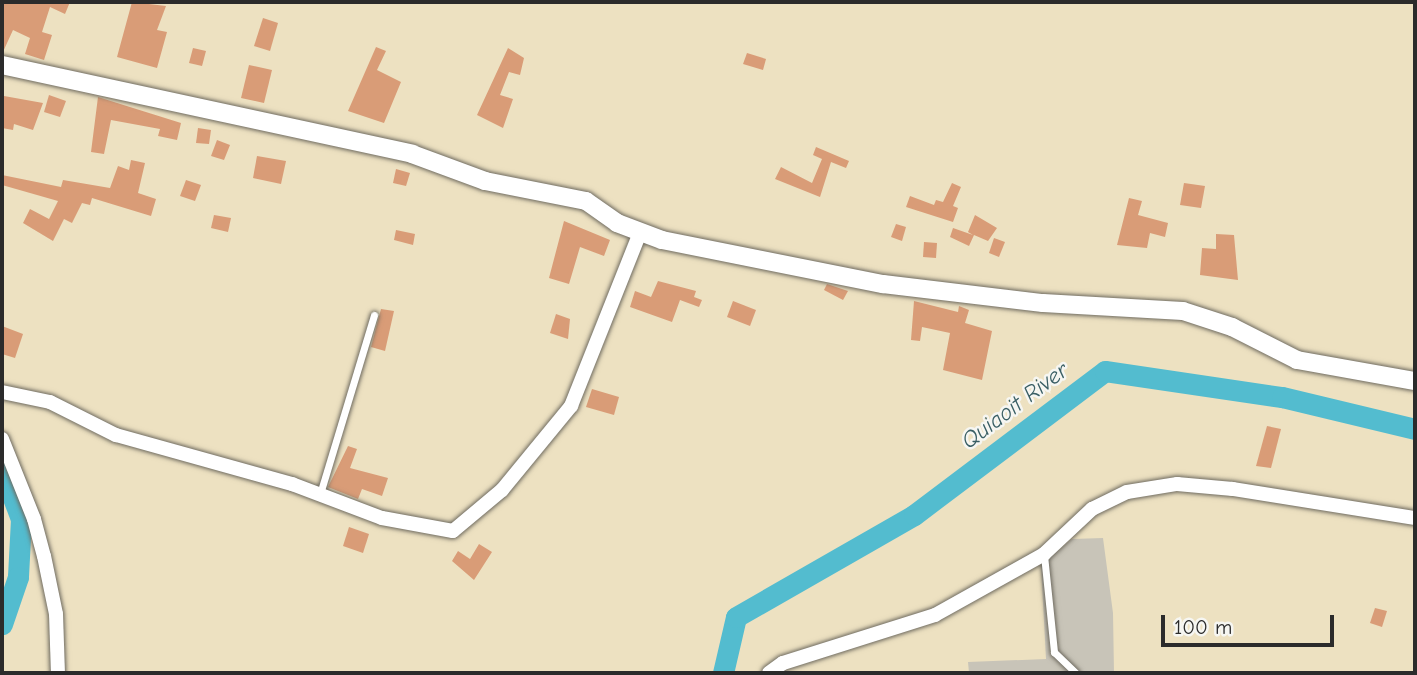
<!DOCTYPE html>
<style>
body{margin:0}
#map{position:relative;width:1417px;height:675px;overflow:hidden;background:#ede1c1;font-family:"Comic Neue",sans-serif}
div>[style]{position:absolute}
.industrial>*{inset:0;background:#c8c4b8}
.river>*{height:21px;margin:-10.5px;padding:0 10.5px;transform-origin:10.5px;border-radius:10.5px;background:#53bccf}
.building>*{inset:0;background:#d99c77}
.roads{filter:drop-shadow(0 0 2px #6f6b60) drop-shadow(0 0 2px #6f6b60)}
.service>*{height:7px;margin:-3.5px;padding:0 3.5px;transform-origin:3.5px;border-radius:3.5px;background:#fff}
.minor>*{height:14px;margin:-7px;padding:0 7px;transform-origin:7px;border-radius:7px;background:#fff}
.tertiary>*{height:18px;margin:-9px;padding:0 9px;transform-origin:9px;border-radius:9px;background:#fff}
span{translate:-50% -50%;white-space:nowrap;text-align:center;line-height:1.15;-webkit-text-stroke:5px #f6f6f2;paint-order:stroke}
.water-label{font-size:23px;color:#395e64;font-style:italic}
.frame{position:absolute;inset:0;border:4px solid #2b2b2b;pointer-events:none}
.scale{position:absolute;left:1161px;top:615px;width:173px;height:32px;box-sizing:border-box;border:4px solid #2b2b2b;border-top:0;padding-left:9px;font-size:21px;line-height:24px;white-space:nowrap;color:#2b2b2b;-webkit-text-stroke:5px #f6f6f2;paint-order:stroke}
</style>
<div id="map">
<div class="industrial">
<i style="clip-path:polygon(1103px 538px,1113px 613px,1114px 673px,969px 673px,968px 662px,1046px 659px,1041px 565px,1072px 539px)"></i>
</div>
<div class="river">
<i style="left:2px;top:469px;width:53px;rotate:69.2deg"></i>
<i style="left:21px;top:519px;width:58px;rotate:93deg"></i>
<i style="left:18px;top:577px;width:50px;rotate:108.8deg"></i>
<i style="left:723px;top:673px;width:57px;rotate:-76.9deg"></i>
<i style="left:736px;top:617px;width:205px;rotate:-29.8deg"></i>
<i style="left:914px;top:515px;width:239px;rotate:-37deg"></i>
<i style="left:1105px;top:371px;width:179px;rotate:8.4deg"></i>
<i style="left:1282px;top:397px;width:137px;rotate:13.5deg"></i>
</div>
<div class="building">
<i style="clip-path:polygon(4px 2px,70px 2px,65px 14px,50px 7px,42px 32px,52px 35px,44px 60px,25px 54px,30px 38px,13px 30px,2px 54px)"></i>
<i style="clip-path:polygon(132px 2px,166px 6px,157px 30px,167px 32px,157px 68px,117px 57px)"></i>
<i style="clip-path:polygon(263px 18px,278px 23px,270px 51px,254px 46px)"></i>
<i style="clip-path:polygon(376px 47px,386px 51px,377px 70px,401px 82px,384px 123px,348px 111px)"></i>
<i style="clip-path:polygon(193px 48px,206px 51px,202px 66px,189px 63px)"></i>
<i style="clip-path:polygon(508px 48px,524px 58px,520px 75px,509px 72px,500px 95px,513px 99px,503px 128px,477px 115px)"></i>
<i style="clip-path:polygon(747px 53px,766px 59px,763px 70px,743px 64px)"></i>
<i style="clip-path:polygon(249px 65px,272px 70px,264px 103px,241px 98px)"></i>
<i style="clip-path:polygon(49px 95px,66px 101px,60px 117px,44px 112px)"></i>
<i style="clip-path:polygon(4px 96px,43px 103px,33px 130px,14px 124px,13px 130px,2px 128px)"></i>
<i style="clip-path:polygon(98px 97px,181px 123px,177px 140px,158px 136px,160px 129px,111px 120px,104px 154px,91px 152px)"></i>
<i style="clip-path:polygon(198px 128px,211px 130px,209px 144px,196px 143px)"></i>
<i style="clip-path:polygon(217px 140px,230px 145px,224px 160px,211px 156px)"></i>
<i style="clip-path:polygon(816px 147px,849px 161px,846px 168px,831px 162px,820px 197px,775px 179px,781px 167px,812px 183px,822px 159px,813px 155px)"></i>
<i style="clip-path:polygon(257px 156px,286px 161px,281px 184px,253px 178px)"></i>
<i style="clip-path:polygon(131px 160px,145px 163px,138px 193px,156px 199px,151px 216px,92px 198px,90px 205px,82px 203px,72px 223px,64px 219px,53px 241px,23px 223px,30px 209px,49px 219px,58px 201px,2px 185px,2px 175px,61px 187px,63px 180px,110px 188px,118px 166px,129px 170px)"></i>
<i style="clip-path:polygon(396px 169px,410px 173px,406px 186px,393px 183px)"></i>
<i style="clip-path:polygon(186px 180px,201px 185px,195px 201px,180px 196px)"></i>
<i style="clip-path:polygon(952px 183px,961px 187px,953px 206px,958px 208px,953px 222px,906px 207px,910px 196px,934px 205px,936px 200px,943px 202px)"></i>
<i style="clip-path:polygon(1184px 183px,1205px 186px,1201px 208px,1180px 205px)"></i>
<i style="clip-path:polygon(1129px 198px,1142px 201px,1138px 215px,1168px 223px,1165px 237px,1150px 233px,1147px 248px,1117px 245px)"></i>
<i style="clip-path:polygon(214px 215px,231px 218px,228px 232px,211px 228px)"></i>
<i style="clip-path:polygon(975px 215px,997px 228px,988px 241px,974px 235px,969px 246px,950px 237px,953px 228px,973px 235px,968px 232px)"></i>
<i style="clip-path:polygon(564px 221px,610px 240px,604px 256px,580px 247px,569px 284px,549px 278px)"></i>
<i style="clip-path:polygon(896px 224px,906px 227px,902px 241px,891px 237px)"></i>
<i style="clip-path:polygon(396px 230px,415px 234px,413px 245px,394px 240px)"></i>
<i style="clip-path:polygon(1216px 234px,1234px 235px,1238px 280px,1200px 275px,1202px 248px,1216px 249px)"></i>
<i style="clip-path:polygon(994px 238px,1005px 242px,999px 257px,989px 253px)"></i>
<i style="clip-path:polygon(924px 242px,937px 243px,936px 258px,923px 257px)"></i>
<i style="clip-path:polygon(658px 281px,696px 291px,694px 297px,702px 300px,699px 307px,680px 300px,672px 322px,630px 307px,635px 291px,651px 297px)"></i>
<i style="clip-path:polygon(827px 284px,848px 291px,843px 300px,824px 290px)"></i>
<i style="clip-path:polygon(733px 301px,756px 310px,750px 326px,727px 317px)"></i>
<i style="clip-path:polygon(914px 301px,958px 312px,959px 306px,969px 310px,965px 323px,992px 331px,982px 380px,943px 370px,950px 333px,922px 327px,920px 341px,911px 340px)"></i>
<i style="clip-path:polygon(381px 309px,394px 311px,385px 351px,371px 347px)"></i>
<i style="clip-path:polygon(556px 314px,570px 319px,568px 339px,550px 333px)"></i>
<i style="clip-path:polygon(2px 326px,23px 334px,15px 358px,2px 354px)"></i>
<i style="clip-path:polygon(592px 389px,619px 397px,614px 415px,586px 407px)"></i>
<i style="clip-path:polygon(1267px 426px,1281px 429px,1271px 468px,1256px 466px)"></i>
<i style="clip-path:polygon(348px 446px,357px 449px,350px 468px,388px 478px,382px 496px,362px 489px,358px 499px,328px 487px)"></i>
<i style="clip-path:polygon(349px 527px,369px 534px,363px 553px,343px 546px)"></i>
<i style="clip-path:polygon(479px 544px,492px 552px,474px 580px,452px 561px,458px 551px,470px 559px)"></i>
<i style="clip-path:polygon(1375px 608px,1387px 611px,1382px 627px,1370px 623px)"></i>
</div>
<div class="roads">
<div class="service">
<i style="left:320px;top:494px;width:187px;rotate:-73.2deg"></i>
<i style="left:1044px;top:555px;width:98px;rotate:84.1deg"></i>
<i style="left:1054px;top:652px;width:30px;rotate:44deg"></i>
</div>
<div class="minor">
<i style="left:2px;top:392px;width:49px;rotate:11.8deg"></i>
<i style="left:50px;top:402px;width:74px;rotate:26.6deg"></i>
<i style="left:116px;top:435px;width:183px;rotate:15.6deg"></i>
<i style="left:292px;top:484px;width:96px;rotate:20.7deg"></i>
<i style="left:382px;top:518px;width:72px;rotate:10.4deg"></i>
<i style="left:453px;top:531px;width:64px;rotate:-39.9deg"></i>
<i style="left:502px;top:490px;width:109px;rotate:-50.6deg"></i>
<i style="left:571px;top:406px;width:186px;rotate:-68.3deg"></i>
<i style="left:2px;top:439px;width:86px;rotate:68.2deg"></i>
<i style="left:34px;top:519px;width:38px;rotate:75deg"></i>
<i style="left:44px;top:556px;width:59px;rotate:78.3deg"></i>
<i style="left:56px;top:614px;width:59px;rotate:88.1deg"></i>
<i style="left:769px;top:673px;width:17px;rotate:-36deg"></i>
<i style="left:783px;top:663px;width:159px;rotate:-17.5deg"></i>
<i style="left:935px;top:615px;width:125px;rotate:-29.2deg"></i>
<i style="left:1044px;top:554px;width:66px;rotate:-43.2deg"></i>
<i style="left:1092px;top:509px;width:39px;rotate:-26deg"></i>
<i style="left:1127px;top:492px;width:51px;rotate:-9.1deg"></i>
<i style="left:1177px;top:484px;width:56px;rotate:5.1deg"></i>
<i style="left:1233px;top:489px;width:184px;rotate:9.1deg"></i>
</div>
<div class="tertiary">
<i style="left:2px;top:65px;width:420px;rotate:12.2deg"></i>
<i style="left:412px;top:154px;width:78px;rotate:20.3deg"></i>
<i style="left:485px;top:181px;width:103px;rotate:11.2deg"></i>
<i style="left:586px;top:201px;width:38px;rotate:35deg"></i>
<i style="left:617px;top:223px;width:48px;rotate:20.7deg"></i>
<i style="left:662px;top:240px;width:225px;rotate:11.3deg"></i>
<i style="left:883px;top:284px;width:161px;rotate:6.8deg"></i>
<i style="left:1043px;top:303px;width:140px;rotate:3.3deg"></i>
<i style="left:1183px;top:311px;width:52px;rotate:18.1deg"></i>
<i style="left:1232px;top:327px;width:73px;rotate:26.9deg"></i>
<i style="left:1297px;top:360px;width:120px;rotate:10.1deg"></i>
</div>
</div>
<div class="water-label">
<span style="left:1015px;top:406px;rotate:-37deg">Quiaoit River</span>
</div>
<div class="frame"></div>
<div class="scale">100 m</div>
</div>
